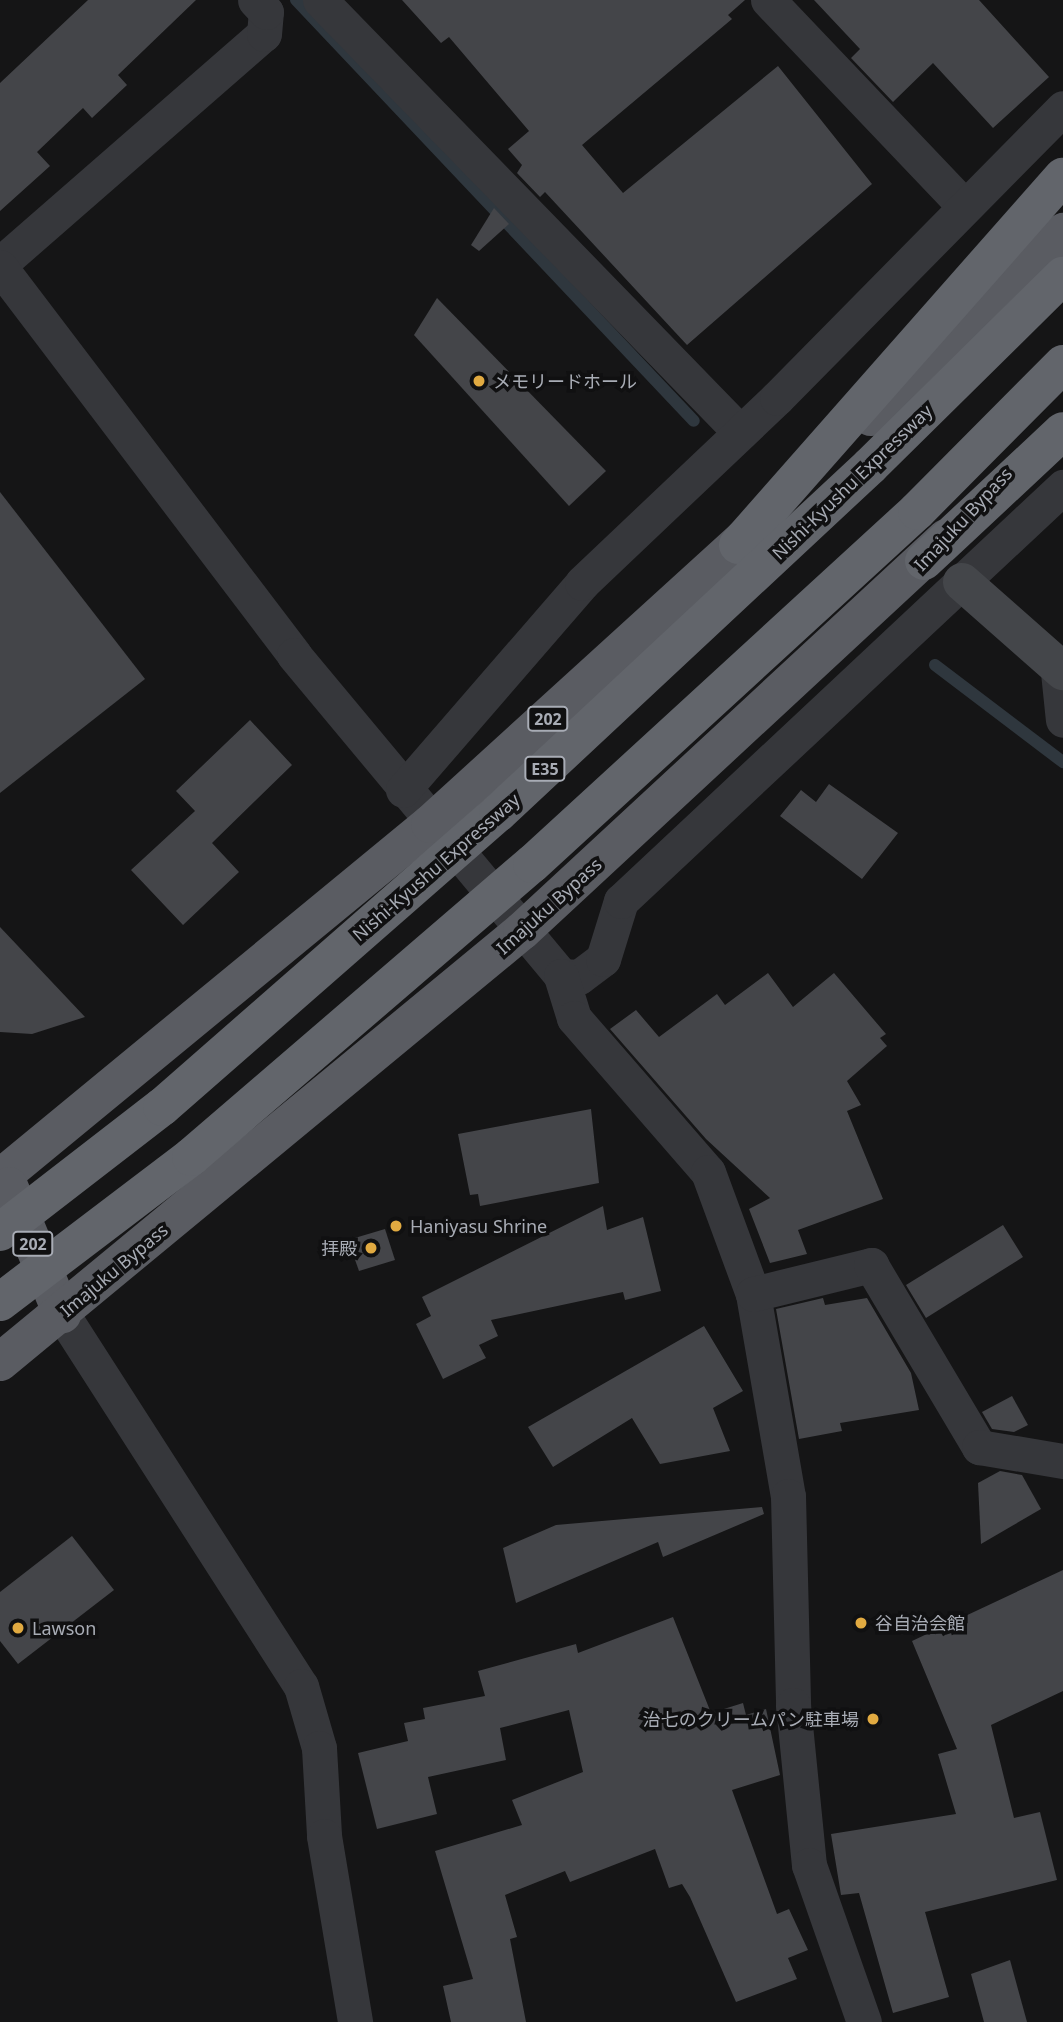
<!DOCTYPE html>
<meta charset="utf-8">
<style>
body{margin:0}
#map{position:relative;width:1063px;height:2022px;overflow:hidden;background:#151516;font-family:"Noto Sans","Noto Sans JP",sans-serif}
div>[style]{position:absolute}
.stream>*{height:12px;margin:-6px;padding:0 6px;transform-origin:6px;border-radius:6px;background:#2f373e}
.building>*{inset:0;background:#444549}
.minor>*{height:35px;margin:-17.5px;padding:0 17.5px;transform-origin:17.5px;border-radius:17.5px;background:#36373b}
.secondary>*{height:38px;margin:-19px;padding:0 19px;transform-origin:19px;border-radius:19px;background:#44464a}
.trunk>*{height:38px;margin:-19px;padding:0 19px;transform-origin:19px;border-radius:19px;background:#5a5c62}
.motorway>*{height:38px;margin:-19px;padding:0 19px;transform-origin:19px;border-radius:19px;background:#62656b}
.motorway-bridge>*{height:38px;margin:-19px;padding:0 19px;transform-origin:19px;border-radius:19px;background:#62656b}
.dots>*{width:19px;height:19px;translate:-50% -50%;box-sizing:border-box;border:4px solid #101011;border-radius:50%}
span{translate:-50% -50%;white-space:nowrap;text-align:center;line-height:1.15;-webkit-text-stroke:7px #101011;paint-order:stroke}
.shield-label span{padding:2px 5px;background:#101011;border:2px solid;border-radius:5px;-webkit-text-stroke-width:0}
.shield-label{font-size:16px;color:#a8acb5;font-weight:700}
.poi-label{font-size:18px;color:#a8acb5}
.left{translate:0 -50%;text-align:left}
.right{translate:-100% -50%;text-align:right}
.street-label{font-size:18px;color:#a8acb5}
</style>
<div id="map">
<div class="stream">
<i style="left:296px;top:0;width:579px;rotate:46.61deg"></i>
<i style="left:935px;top:665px;width:161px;rotate:37.2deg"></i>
</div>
<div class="building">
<i style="clip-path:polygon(88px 0,196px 0,118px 75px,127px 85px,92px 118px,83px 108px,37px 152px,50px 166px,0 211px,0 83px)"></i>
<i style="clip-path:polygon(402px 0,745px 0,728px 15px,732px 19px,582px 145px,623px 193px,778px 66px,872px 184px,687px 345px,545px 192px,540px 197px,517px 173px,522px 165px,508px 149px,529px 131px,449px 37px,441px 43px)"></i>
<i style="clip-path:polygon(814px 0,979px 0,1049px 77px,993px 128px,933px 63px,893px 102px,851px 58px,860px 49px)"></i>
<i style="clip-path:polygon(494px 208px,509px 224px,479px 251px,471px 245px)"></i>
<i style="clip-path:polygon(437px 298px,606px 471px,569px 506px,414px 335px)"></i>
<i style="clip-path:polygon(0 492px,145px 679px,0 793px)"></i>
<i style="clip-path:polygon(250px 720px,292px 765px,212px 843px,239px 872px,183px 925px,131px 870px,195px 811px,176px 791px)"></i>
<i style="clip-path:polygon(829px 784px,898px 833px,862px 879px,780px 816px,801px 790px,816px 802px)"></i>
<i style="clip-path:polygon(0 927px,85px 1017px,32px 1034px,0 1032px)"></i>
<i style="clip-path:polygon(768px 973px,793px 1007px,834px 973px,886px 1034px,880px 1038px,887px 1046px,847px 1081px,861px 1105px,847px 1111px,883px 1199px,798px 1230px,807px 1254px,770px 1263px,749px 1209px,770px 1198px,706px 1139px,610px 1029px,636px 1010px,659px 1037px,717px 994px,725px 1005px)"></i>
<i style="clip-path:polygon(591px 1109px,599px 1183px,480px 1206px,478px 1194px,470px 1195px,458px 1134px)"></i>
<i style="clip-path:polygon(603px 1206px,607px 1230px,643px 1217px,661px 1291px,625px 1300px,623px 1292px,491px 1320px,498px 1336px,479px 1345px,486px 1358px,443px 1379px,416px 1324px,431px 1316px,422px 1297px)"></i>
<i style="clip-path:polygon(1003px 1225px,1023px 1257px,926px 1318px,906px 1285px)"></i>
<i style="clip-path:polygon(385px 1229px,395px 1260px,359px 1271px,348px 1240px)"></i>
<i style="clip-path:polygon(823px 1298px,825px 1305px,867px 1298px,911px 1373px,919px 1410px,840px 1423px,842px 1431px,799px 1439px,776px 1309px)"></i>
<i style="clip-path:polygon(704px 1326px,743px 1391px,713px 1408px,730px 1451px,660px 1464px,632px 1418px,553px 1467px,528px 1427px)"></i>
<i style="clip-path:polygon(1012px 1396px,1028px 1425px,1014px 1432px,992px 1429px,982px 1412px)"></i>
<i style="clip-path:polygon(1000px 1471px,1022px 1475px,1041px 1509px,981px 1544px,978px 1483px)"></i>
<i style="clip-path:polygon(762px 1507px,764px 1514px,663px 1557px,658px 1542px,516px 1603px,503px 1548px,556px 1525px)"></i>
<i style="clip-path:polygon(72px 1536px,114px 1590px,18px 1664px,0 1641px,0 1592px)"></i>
<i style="clip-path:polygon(1063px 1570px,1063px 1691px,991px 1725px,1014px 1818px,1040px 1812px,1057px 1880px,925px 1912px,949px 1997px,893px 2013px,859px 1893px,841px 1895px,831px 1834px,956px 1814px,938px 1754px,957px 1749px,912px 1641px)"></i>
<i style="clip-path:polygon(673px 1617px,711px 1713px,743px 1703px,746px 1715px,766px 1709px,780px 1775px,732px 1790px,777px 1914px,789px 1909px,808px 1950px,788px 1958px,797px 1979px,736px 2002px,690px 1897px,682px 1884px,669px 1888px,655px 1849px,570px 1882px,565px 1871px,505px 1895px,517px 1937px,510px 1939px,526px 2022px,451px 2022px,443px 1986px,473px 1979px,435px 1851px,522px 1825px,512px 1800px,583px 1772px,569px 1710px,500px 1728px,506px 1760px,428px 1777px,437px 1814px,377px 1829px,358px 1753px,408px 1741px,404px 1723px,425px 1719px,423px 1708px,485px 1696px,478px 1671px,576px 1644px,578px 1653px)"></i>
<i style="clip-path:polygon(1010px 1960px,1027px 2022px,984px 2022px,971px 1974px)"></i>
</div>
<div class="minor">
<i style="left:320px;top:0;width:603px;rotate:45.81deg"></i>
<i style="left:768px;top:0;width:282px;rotate:46.4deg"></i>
<i style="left:0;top:264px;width:350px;rotate:-41.1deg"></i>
<i style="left:264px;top:34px;width:22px;rotate:-85deg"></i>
<i style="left:266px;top:12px;width:16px;rotate:-133deg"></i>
<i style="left:0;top:267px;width:487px;rotate:52.8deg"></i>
<i style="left:294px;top:655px;width:418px;rotate:50.2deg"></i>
<i style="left:561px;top:976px;width:18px;rotate:3deg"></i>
<i style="left:579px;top:977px;width:30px;rotate:-37deg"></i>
<i style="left:603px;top:959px;width:61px;rotate:-72.8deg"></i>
<i style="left:621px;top:901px;width:606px;rotate:-43.13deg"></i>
<i style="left:1058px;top:672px;width:48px;rotate:84.1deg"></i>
<i style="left:403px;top:790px;width:274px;rotate:-49.1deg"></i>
<i style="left:582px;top:583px;width:269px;rotate:-43.5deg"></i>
<i style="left:777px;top:398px;width:407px;rotate:-45.4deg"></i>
<i style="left:561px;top:976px;width:44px;rotate:72.8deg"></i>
<i style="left:574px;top:1018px;width:204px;rotate:49deg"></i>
<i style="left:708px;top:1172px;width:130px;rotate:69.8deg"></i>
<i style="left:753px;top:1294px;width:205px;rotate:80.2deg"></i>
<i style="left:788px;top:1496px;width:209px;rotate:88.6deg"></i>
<i style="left:793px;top:1705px;width:161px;rotate:84.3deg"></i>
<i style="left:809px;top:1865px;width:166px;rotate:70.7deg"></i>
<i style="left:753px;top:1294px;width:122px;rotate:-13.8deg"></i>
<i style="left:871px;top:1265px;width:212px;rotate:59.3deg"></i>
<i style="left:979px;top:1447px;width:85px;rotate:9.5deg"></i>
<i style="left:62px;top:1314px;width:442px;rotate:57.3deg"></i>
<i style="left:301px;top:1686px;width:65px;rotate:73.8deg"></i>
<i style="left:319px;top:1748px;width:88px;rotate:86.7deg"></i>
<i style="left:324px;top:1836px;width:189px;rotate:80.5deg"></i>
</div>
<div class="secondary">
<i style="left:962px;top:582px;width:135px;rotate:41.4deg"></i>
</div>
<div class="trunk">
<i style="left:871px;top:417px;width:267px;rotate:-43.9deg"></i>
<i style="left:0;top:1178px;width:557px;rotate:-39.46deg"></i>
<i style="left:430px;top:824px;width:449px;rotate:-42.3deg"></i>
<i style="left:9px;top:1186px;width:139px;rotate:67.5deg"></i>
<i style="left:0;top:1362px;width:677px;rotate:-39.55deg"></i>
<i style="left:522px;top:931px;width:578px;rotate:-42.83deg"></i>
</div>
<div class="motorway">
<i style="left:738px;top:545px;width:491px;rotate:-48.6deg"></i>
<i style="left:924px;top:561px;width:190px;rotate:-43.1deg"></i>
</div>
<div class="motorway-bridge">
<i style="left:0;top:1232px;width:205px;rotate:-37.7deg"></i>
<i style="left:162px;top:1107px;width:446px;rotate:-41.2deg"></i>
<i style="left:498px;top:813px;width:509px;rotate:-43.01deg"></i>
<i style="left:870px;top:466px;width:271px;rotate:-44.6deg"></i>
<i style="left:0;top:1302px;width:240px;rotate:-37.2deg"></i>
<i style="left:191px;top:1157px;width:450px;rotate:-40.7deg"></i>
<i style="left:532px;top:864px;width:522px;rotate:-42.52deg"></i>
<i style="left:917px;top:511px;width:207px;rotate:-45.2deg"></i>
</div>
<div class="dots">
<i style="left:479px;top:381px;background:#e1aa41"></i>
<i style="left:396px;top:1226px;background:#e1aa41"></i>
<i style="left:371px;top:1248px;background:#e1aa41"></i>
<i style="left:861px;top:1623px;background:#e1aa41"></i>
<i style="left:18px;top:1628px;background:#e1aa41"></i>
<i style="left:873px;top:1719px;background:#e1aa41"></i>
</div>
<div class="shield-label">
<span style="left:548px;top:719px">202</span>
<span style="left:545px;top:769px">E35</span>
<span style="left:33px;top:1244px">202</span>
</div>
<div class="poi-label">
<span class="left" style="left:493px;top:381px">メモリードホール</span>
<span class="left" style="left:410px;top:1226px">Haniyasu Shrine</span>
<span class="right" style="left:357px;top:1248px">拝殿</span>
<span class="left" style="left:875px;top:1623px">谷自治会館</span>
<span class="left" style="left:32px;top:1628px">Lawson</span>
<span class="right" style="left:859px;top:1719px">治七のクリームパン駐車場</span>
</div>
<div class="street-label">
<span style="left:852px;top:482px;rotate:-44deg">Nishi-Kyushu Expressway</span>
<span style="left:963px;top:519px;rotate:-47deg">Imajuku Bypass</span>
<span style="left:436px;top:867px;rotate:-41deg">Nishi-Kyushu Expressway</span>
<span style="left:549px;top:906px;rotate:-42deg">Imajuku Bypass</span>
<span style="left:114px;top:1270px;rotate:-40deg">Imajuku Bypass</span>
</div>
</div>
